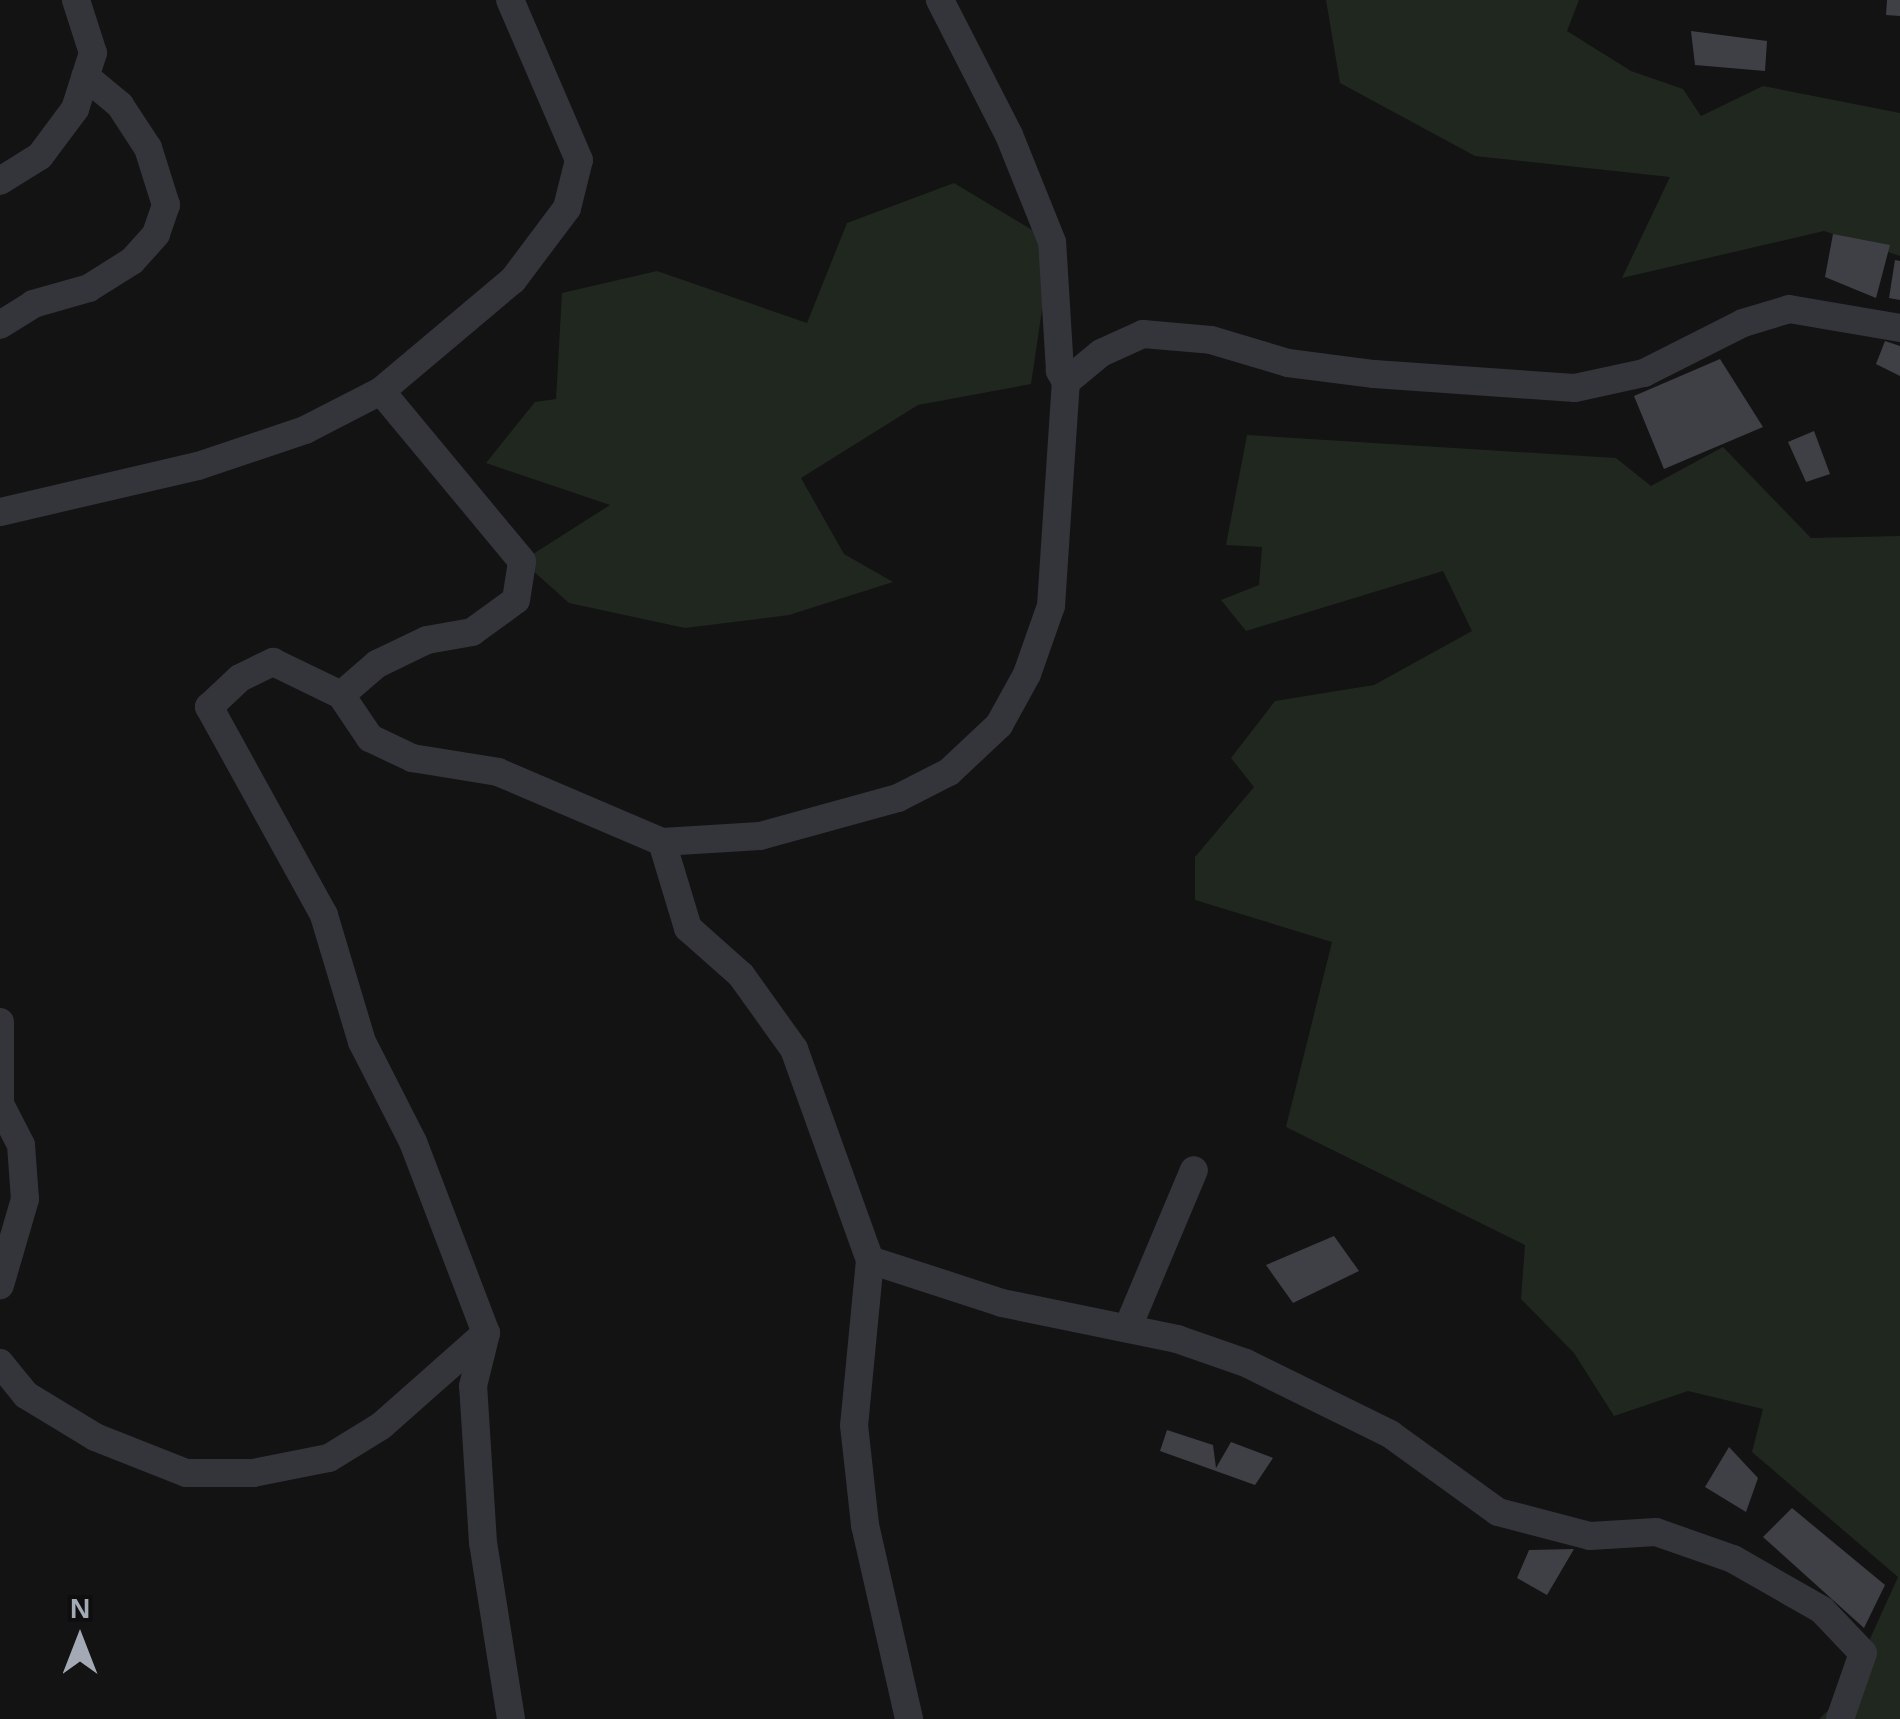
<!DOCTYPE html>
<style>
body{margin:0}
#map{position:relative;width:1900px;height:1719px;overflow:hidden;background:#131314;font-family:Helvetica,sans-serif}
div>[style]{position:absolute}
.green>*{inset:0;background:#1f271f}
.building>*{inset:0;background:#3f4045}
.minor>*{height:28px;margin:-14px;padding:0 14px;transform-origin:14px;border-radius:14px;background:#33353a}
span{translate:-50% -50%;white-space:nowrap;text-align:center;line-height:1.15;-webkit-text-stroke:10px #0e0e0f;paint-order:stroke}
.north{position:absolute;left:30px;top:1589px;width:100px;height:100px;-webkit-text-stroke:8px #0e0e0f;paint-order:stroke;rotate:0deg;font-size:28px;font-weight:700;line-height:40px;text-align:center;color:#a3aab6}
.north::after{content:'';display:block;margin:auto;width:35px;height:45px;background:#a3aab6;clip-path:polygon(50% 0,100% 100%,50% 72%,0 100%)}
</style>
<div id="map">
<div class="green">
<i style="clip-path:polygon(1326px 0,1579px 0,1567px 31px,1631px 71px,1683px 89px,1701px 116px,1763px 86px,1900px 113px,1900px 256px,1824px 231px,1622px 278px,1670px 177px,1475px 156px,1340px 83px)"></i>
<i style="clip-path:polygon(954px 183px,1052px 242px,1031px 384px,918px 405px,801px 478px,844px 554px,893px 582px,789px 615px,685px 628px,569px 603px,522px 561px,610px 505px,486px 463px,535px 402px,556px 399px,562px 293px,657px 271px,807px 323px,847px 223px)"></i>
<i style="clip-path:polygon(1247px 435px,1616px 458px,1651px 486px,1723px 447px,1811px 538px,1900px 536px,1900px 1719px,1819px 1719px,1845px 1694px,1898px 1577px,1752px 1452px,1763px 1409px,1688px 1391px,1614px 1416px,1574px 1353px,1521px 1299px,1525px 1245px,1286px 1127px,1332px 942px,1195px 900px,1195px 857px,1254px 787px,1231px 758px,1275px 701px,1374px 685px,1472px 631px,1443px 571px,1246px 631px,1221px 600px,1259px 585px,1262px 547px,1226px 545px)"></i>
</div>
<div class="building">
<i style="clip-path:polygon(1887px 0,1900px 0,1900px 16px,1886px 15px)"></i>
<i style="clip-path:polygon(1691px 31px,1767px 41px,1765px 71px,1695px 65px)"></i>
<i style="clip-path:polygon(1833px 234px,1890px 245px,1876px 298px,1825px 277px)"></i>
<i style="clip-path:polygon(1895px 260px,1900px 261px,1900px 300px,1889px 298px)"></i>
<i style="clip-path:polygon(1885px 341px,1900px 346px,1900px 376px,1876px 364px)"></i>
<i style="clip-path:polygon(1720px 359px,1763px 427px,1664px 469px,1634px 396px)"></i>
<i style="clip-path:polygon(1814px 431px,1830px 474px,1806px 482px,1788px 442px)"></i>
<i style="clip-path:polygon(1334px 1236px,1359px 1271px,1293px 1303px,1266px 1265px)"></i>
<i style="clip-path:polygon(1167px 1430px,1213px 1445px,1216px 1468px,1231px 1442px,1273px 1458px,1255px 1485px,1160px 1451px)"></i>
<i style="clip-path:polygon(1729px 1447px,1758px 1478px,1746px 1512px,1705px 1487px)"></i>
<i style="clip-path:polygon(1792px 1508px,1885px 1585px,1864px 1628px,1763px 1537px)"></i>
<i style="clip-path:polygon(1574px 1549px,1547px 1595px,1517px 1578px,1529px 1550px)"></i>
</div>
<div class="minor">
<i style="left:0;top:181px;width:47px;rotate:-32deg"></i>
<i style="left:40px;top:156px;width:59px;rotate:-53.3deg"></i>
<i style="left:75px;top:109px;width:59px;rotate:-72.2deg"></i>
<i style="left:93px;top:53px;width:56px;rotate:-107.8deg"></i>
<i style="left:0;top:325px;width:39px;rotate:-32deg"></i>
<i style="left:33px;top:304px;width:58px;rotate:-15.9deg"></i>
<i style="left:89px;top:288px;width:51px;rotate:-32.1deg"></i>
<i style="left:132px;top:261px;width:36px;rotate:-48deg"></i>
<i style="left:156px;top:234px;width:31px;rotate:-71deg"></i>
<i style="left:166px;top:205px;width:60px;rotate:-107.5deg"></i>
<i style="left:148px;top:148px;width:51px;rotate:-123.1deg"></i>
<i style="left:120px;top:105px;width:45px;rotate:-140.4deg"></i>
<i style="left:1066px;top:382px;width:45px;rotate:-39.6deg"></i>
<i style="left:1101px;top:353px;width:46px;rotate:-24.3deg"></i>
<i style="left:1143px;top:334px;width:68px;rotate:5deg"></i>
<i style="left:1211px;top:340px;width:80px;rotate:16.6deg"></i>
<i style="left:1288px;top:363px;width:87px;rotate:7.3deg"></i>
<i style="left:1374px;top:374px;width:201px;rotate:4deg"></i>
<i style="left:1575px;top:388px;width:71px;rotate:-12.3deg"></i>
<i style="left:1644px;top:373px;width:111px;rotate:-26.8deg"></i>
<i style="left:1743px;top:323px;width:48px;rotate:-16.9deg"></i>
<i style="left:1789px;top:309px;width:113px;rotate:9.7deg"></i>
<i style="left:0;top:512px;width:203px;rotate:-13.1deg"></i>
<i style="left:198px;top:466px;width:113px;rotate:-18.6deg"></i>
<i style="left:305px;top:430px;width:85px;rotate:-27.2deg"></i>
<i style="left:381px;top:391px;width:172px;rotate:-40.1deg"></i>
<i style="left:513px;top:280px;width:90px;rotate:-53.1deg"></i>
<i style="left:567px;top:208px;width:49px;rotate:-76deg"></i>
<i style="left:579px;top:160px;width:174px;rotate:-113.3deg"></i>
<i style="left:341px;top:695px;width:48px;rotate:-40.7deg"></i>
<i style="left:377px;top:664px;width:55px;rotate:-25.6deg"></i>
<i style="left:427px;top:640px;width:46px;rotate:-10.1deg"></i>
<i style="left:472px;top:632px;width:54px;rotate:-36deg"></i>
<i style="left:516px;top:600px;width:39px;rotate:-81deg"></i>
<i style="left:522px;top:561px;width:221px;rotate:-129.7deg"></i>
<i style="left:662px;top:842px;width:90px;rotate:73.2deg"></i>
<i style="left:688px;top:928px;width:71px;rotate:41.6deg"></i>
<i style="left:741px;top:975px;width:91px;rotate:54.4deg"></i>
<i style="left:794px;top:1049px;width:224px;rotate:70.2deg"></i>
<i style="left:870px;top:1260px;width:166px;rotate:95.5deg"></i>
<i style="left:854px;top:1425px;width:101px;rotate:83.7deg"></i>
<i style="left:865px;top:1525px;width:199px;rotate:77.2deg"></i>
<i style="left:0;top:1022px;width:82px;rotate:90deg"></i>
<i style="left:0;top:1104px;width:46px;rotate:62.9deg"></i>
<i style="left:21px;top:1145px;width:54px;rotate:85.8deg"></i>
<i style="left:25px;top:1199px;width:90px;rotate:106.2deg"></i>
<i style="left:870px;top:1260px;width:139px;rotate:18deg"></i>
<i style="left:1002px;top:1303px;width:179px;rotate:11.6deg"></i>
<i style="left:1177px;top:1339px;width:73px;rotate:19.2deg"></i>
<i style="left:1246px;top:1363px;width:161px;rotate:26.2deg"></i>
<i style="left:1390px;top:1434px;width:133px;rotate:35.8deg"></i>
<i style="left:1498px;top:1512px;width:95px;rotate:14.6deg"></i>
<i style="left:1590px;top:1536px;width:66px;rotate:-3.5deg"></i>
<i style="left:1656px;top:1532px;width:82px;rotate:19.3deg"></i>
<i style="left:1733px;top:1559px;width:103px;rotate:29.8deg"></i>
<i style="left:1822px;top:1610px;width:59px;rotate:46.4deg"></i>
<i style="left:1863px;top:1653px;width:70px;rotate:109.2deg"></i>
<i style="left:1128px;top:1327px;width:170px;rotate:-67.2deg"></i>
<i style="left:0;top:1363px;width:41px;rotate:50.9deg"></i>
<i style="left:26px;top:1395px;width:81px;rotate:31.3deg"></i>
<i style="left:95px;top:1437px;width:98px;rotate:21.6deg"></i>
<i style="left:186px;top:1473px;width:67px"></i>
<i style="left:253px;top:1473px;width:77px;rotate:-11.2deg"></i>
<i style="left:329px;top:1458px;width:61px;rotate:-31.6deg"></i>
<i style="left:381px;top:1426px;width:140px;rotate:-41.5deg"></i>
<i style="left:511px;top:1719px;width:178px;rotate:-99deg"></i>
<i style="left:483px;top:1543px;width:157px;rotate:-93.6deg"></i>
<i style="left:473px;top:1386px;width:55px;rotate:-76.2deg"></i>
<i style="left:486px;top:1333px;width:204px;rotate:-110.9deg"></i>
<i style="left:413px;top:1142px;width:112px;rotate:-117deg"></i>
<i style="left:362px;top:1042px;width:133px;rotate:-106.7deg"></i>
<i style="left:324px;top:915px;width:238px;rotate:-118.9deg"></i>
<i style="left:209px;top:707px;width:42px;rotate:-43.1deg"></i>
<i style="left:240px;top:678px;width:37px;rotate:-26deg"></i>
<i style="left:273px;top:662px;width:76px;rotate:25.9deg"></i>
<i style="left:341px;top:695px;width:52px;rotate:56deg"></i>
<i style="left:370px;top:738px;width:47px;rotate:25.5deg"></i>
<i style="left:412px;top:758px;width:87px;rotate:9.2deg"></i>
<i style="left:498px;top:772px;width:178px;rotate:23.1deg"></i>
<i style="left:662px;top:842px;width:98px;rotate:-3.5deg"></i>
<i style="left:760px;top:836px;width:143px;rotate:-15.4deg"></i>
<i style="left:898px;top:798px;width:57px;rotate:-27deg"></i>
<i style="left:949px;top:772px;width:69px;rotate:-43.2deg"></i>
<i style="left:999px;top:725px;width:58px;rotate:-61.2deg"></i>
<i style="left:1027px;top:674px;width:72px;rotate:-70.6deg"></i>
<i style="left:1051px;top:606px;width:225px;rotate:-86.2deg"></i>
<i style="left:1066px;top:382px;width:13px;rotate:-119deg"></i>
<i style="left:1060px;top:371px;width:129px;rotate:-93.5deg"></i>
<i style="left:1052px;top:242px;width:115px;rotate:-111.9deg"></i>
<i style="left:1009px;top:135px;width:152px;rotate:-117.1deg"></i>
</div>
<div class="north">N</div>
</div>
